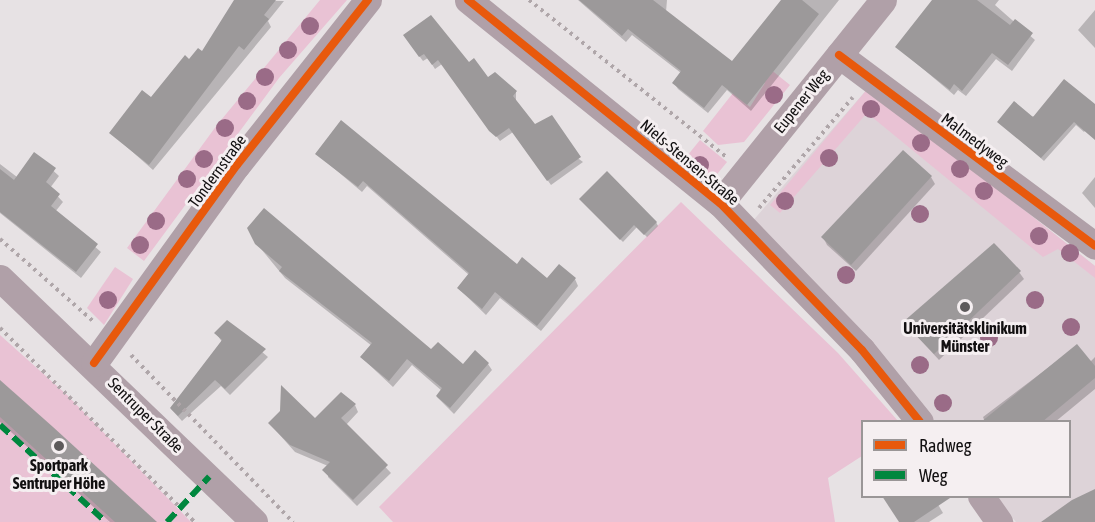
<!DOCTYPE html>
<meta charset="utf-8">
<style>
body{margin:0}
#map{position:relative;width:1095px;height:522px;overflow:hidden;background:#e7e2e4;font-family:"Asap Condensed",sans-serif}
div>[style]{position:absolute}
.built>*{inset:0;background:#ddd3d8}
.green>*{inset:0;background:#e9c2d4}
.shadow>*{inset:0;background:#0003}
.building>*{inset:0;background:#9c999a}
.path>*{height:4px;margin-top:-2px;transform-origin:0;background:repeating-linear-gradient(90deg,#afa6a9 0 3px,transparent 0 7.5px)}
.minor>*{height:27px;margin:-13.5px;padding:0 13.5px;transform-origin:13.5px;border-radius:13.5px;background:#b0a0a8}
.quiet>*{height:6px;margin-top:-3px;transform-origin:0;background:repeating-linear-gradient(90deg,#00873e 0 12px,transparent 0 18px)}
.cycleway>*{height:8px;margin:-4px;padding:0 4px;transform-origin:4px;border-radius:4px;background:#e8590c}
.trees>*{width:18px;height:18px;margin:-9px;border-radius:50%;background:#9a6b87}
.dots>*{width:16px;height:16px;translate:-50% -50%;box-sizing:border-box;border:3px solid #f5eff1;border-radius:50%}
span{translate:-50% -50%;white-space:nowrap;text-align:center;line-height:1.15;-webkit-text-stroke:6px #f5eff1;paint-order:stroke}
.street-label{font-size:16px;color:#121011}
.poi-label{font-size:16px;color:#121011;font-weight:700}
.legend{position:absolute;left:861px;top:420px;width:210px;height:78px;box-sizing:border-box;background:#f5eff1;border:2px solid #9a9697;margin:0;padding:8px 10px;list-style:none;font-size:18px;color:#121011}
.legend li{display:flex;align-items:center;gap:12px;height:30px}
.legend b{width:30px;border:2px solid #9a9697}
</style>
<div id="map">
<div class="built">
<i style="clip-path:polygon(869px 87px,1095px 266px,1095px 522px,1016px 522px,995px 497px,1070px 496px,1070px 422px,934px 421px,874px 347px,751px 223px)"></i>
</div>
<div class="green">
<i style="clip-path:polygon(320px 0,347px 0,279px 78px,144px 261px,127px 248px,217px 125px)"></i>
<i style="clip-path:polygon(759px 60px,790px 85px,744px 142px,718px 145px,703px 131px,733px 93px,750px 107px,765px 83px,751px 71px)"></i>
<i style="clip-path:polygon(869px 87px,1095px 266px,1095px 278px,1058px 249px,1043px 257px,867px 113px,780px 213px,770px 205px)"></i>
<i style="clip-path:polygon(700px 140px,727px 162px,710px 183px,683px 161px)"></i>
<i style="clip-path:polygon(681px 202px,838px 353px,898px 421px,862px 422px,862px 456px,828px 478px,835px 522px,393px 522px,379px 507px)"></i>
<i style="clip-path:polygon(115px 267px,133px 279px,104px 325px,87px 308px)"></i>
<i style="clip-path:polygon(0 335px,67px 395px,191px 522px,0 522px)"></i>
</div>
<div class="shadow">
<i style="clip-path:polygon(236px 0,284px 1px,268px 21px,271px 27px,153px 170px,111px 133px,202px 53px)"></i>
<i style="clip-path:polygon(578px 0,667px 0,666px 12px,732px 63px,783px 0,839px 0,751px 111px,727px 90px,708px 113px,678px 89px,674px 83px,681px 73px,632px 35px,626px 42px)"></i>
<i style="clip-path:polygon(933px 0,999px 0,995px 5px,1035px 40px,1012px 71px,996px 59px,966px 96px,958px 90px,954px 95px,897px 47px)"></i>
<i style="clip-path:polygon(1095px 10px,1095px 48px,1078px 30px)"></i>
<i style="clip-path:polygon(408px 41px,469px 64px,487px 79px,495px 74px,516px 92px,516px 101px,535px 126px,583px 162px,551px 185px,513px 132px,500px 141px,442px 64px,435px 69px,428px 58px,423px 61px)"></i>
<i style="clip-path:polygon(1095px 106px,1095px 118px,1084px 132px,1076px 125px,1044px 161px,999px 122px)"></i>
<i style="clip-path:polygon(35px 154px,59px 176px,50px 188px,63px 202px,55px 212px,101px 252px,81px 278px,0 213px,0 164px,17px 177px)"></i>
<i style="clip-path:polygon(317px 154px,517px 266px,548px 280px,575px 279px,578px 286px,541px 331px,500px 298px,486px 315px,459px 289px,469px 275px,367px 186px,362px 192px)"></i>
<i style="clip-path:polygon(931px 177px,935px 184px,856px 271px,827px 245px,823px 237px)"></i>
<i style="clip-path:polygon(1095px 177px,1095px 208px,1082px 193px)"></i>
<i style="clip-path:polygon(583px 202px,656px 222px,658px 226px,647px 237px,637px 227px,623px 242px)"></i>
<i style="clip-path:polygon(257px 244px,432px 351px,463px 366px,488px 364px,492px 370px,454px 414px,437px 397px,442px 391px,412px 365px,393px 387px,362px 358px,372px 346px,285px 278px)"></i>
<i style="clip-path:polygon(1019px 272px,1024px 279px,939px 360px,905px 323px)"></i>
<i style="clip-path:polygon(227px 322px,268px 357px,230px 395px,221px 386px,182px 421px,171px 409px,222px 342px,216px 333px)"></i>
<i style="clip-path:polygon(1077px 346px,1090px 362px,1095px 357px,1095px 389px,1055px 422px,985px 422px,983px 417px)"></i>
<i style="clip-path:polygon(0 382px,154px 522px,110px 522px,0 422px)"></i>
<i style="clip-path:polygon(355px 405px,358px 412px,346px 425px,391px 473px,357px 506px,328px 477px,328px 466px,295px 452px,270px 424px,315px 420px)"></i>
<i style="clip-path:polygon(933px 496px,943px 513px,929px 522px,901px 522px)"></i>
</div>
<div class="building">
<i style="clip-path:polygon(234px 0,276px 0,264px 15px,269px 19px,244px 50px,239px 46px,149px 165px,109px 133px,142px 90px,151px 97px,185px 55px,189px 59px,198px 48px,202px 51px)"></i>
<i style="clip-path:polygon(579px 0,653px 0,732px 61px,781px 0,802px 0,819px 14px,747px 105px,722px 85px,704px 108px,672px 83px,681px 71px,628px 29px,622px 36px)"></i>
<i style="clip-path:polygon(932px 0,977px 0,1010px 25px,1015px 19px,1033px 33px,1008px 65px,992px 53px,962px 91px,954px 84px,950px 90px,895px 47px)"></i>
<i style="clip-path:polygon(431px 15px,469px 62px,474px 58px,488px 77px,495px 72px,517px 91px,513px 96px,535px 124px,552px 115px,581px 157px,547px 181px,509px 128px,496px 137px,489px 131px,438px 60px,432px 65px,424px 54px,419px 57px,403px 35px)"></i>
<i style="clip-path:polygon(1064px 79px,1095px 104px,1095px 140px,1074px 122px,1041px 158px,997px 122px,1014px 101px,1033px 117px)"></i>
<i style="clip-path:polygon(341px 120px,517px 264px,522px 257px,547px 278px,559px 264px,576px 278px,537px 326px,495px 292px,482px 309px,457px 288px,469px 273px,363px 181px,358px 187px,315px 154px)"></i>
<i style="clip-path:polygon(903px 150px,932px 176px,851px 265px,821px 237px)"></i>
<i style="clip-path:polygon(34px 152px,56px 168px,46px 182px,60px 194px,51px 206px,98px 244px,76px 272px,0 212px,0 169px,14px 180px)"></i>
<i style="clip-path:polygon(607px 171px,657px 222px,644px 235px,634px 225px,620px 240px,579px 199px)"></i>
<i style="clip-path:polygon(264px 208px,431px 349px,438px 342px,463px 364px,475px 350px,489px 363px,450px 408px,436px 396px,442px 388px,407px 359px,389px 381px,360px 357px,372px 343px,279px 271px,282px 267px,255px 244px,247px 228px)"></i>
<i style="clip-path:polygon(994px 243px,1021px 271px,934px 354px,903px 322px)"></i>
<i style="clip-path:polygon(227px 320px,266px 349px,225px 389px,215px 380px,178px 416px,170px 408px,222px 340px,214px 333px)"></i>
<i style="clip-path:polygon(1077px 344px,1095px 366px,1095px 378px,1042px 422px,981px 422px)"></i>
<i style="clip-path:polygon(0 380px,53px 427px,157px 522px,115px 522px,0 417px)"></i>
<i style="clip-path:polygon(281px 385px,315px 418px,341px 392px,356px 404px,341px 418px,388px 465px,353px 500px,322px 470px,330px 462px,290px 445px,268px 423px,280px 411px)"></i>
<i style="clip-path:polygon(1095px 489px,1095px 522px,1041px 522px,1072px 500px)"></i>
<i style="clip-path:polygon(882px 496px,953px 496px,914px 522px,899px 522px)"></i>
</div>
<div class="path">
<i style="left:529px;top:0;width:251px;rotate:38.5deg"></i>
<i style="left:759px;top:208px;width:145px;rotate:-49.7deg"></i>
<i style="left:0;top:239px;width:125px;rotate:41.4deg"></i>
<i style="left:0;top:328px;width:275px;rotate:44.9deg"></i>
<i style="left:131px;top:355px;width:233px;rotate:45.9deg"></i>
</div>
<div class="minor">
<i style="left:468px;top:0;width:324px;rotate:38.9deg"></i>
<i style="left:720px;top:203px;width:204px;rotate:46deg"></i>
<i style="left:862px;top:350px;width:92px;rotate:51.1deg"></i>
<i style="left:839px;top:55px;width:319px;rotate:36.7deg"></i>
<i style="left:720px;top:203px;width:260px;rotate:-51.2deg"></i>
<i style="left:0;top:278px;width:352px;rotate:43.8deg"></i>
<i style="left:94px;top:363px;width:244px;rotate:-54.2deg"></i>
<i style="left:237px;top:165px;width:211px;rotate:-51.6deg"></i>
<i style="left:981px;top:496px;width:32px;rotate:55deg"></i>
</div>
<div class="quiet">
<i style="left:0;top:425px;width:144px;rotate:42.5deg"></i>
<i style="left:167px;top:522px;width:62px;rotate:-47deg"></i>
</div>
<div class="cycleway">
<i style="left:468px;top:0;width:324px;rotate:38.9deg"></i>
<i style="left:720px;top:203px;width:204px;rotate:46deg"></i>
<i style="left:862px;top:350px;width:92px;rotate:51.1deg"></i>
<i style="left:839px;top:55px;width:319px;rotate:36.7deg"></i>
<i style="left:94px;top:363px;width:244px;rotate:-54.2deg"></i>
<i style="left:237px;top:165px;width:211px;rotate:-51.6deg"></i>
</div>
<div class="trees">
<i style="left:310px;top:26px"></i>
<i style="left:288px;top:50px"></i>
<i style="left:265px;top:77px"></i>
<i style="left:774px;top:95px"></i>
<i style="left:247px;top:101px"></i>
<i style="left:871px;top:109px"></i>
<i style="left:225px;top:128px"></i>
<i style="left:921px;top:143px"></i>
<i style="left:829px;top:158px"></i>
<i style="left:204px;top:159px"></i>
<i style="left:700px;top:165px"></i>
<i style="left:960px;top:169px"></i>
<i style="left:187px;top:179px"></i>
<i style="left:984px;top:191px"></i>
<i style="left:785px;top:201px"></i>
<i style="left:920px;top:214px"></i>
<i style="left:156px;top:221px"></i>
<i style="left:1039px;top:236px"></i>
<i style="left:140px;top:245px"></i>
<i style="left:1070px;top:253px"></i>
<i style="left:846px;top:275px"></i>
<i style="left:108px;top:300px"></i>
<i style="left:1035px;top:300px"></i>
<i style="left:1071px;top:327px"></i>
<i style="left:989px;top:338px"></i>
<i style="left:920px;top:365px"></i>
<i style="left:943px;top:403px"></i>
</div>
<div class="dots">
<i style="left:965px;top:307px;background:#5d5a5b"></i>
<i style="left:59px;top:446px;background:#5d5a5b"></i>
</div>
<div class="street-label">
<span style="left:801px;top:101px;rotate:-51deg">Eupener Weg</span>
<span style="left:975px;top:140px;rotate:37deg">Malmedyweg</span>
<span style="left:690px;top:162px;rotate:40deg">Niels-Stensen-Straße</span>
<span style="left:217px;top:171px;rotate:-54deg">Tondernstraße</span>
<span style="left:146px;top:415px;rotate:45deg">Sentruper Straße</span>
</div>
<div class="poi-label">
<span style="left:965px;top:337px">Universitätsklinikum<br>Münster</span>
<span style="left:59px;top:474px">Sportpark<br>Sentruper Höhe</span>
</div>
<ul class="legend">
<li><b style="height:8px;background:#e8590c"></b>Radweg</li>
<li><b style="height:8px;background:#00873e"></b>Weg</li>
</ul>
</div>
